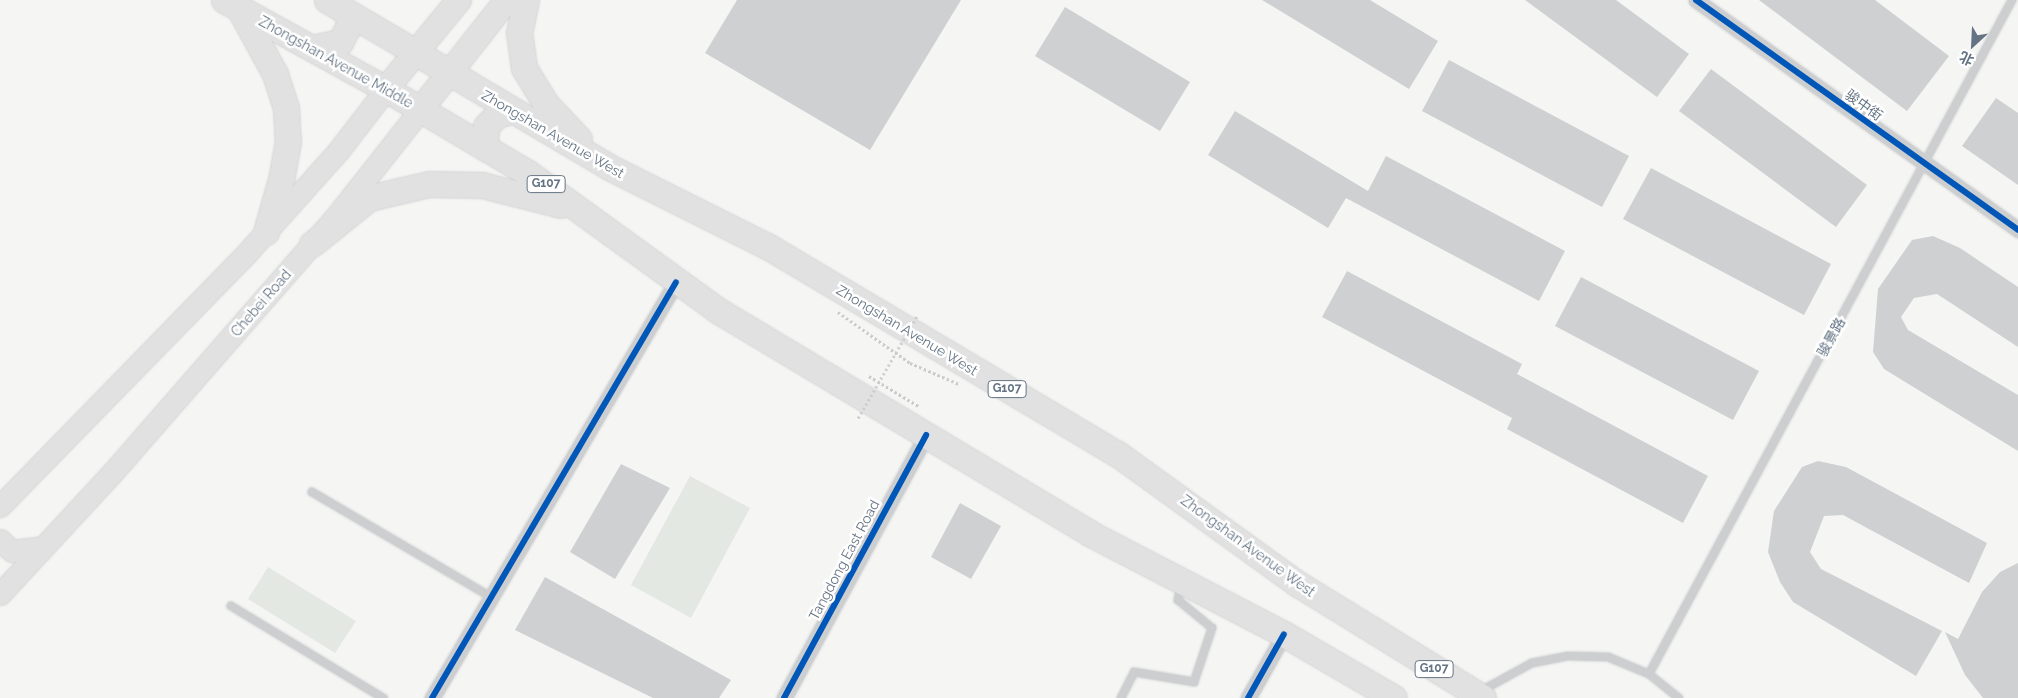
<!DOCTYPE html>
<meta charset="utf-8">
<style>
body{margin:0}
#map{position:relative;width:2018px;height:698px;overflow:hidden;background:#f5f5f4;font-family:Raleway,"Noto Sans SC",sans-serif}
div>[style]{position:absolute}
.green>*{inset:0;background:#e4e8e2}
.building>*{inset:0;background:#ced0d1}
.path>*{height:2.5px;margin-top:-1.25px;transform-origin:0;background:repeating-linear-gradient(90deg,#cacbcc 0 2.5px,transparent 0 5px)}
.roads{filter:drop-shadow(0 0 1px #d1d2d3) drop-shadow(0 0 1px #d1d2d3)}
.service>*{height:8px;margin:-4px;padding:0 4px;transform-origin:4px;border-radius:4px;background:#cdcecf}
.minor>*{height:15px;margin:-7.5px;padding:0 7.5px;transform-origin:7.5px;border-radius:7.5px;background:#cdcecf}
.secondary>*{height:21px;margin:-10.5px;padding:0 10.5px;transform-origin:10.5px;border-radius:10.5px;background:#e1e1e2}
.primary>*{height:24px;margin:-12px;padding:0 12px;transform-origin:12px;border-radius:12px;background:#e1e1e2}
.trunk>*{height:25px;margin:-12.5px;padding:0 12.5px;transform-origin:12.5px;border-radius:12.5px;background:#e1e1e2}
.path-bridge>*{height:2.5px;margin-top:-1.25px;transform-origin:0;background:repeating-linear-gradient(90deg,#cacbcc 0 2.5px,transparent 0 5px)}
.cycleway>*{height:6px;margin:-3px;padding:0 3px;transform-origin:3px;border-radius:3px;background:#0057b8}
span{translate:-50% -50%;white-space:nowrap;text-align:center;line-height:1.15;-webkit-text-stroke:5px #fff;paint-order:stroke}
.shield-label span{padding:1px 4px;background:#fff;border:1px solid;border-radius:4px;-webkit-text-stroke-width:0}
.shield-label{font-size:12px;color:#657484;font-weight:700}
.street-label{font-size:14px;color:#657484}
.north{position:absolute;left:1948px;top:20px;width:50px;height:50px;-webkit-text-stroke:4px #fff;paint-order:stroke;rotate:205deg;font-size:14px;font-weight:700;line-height:20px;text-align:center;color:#657484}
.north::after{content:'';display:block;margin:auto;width:18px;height:22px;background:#657484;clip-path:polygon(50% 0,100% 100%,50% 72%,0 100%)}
</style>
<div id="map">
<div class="green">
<i style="clip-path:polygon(690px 476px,750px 508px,691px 618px,631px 585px)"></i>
<i style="clip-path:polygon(268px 567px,356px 621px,335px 653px,248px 599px)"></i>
</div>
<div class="building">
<i style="clip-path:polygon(737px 0,961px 0,870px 150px,705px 53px)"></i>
<i style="clip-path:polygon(1262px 0,1370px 0,1438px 41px,1409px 89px)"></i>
<i style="clip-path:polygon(1525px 0,1616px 0,1689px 54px,1657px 97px)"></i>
<i style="clip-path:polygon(1759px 0,1875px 0,1949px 56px,1907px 111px)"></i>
<i style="clip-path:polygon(1065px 7px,1190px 82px,1160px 131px,1035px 56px)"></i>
<i style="clip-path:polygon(1449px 60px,1629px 156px,1602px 207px,1422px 111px)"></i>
<i style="clip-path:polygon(1711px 69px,1867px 185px,1836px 227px,1679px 111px)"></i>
<i style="clip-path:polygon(1996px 98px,2018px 113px,2018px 185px,1962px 146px)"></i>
<i style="clip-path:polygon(1235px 111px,1368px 191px,1386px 156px,1565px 251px,1539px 301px,1346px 198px,1328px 228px,1208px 155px)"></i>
<i style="clip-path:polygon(1651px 168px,1831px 264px,1804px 315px,1623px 219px)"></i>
<i style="clip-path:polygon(1933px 236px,1960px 248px,2018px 287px,2018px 347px,1937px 294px,1914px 298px,1901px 317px,1908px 330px,2018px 395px,2018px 451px,1884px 369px,1873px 352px,1878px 289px,1912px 240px)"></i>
<i style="clip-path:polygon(1347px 271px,1522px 364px,1517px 374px,1708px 476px,1683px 523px,1507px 429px,1512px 418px,1322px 317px)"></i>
<i style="clip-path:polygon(1581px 277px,1759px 371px,1733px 420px,1555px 326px)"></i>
<i style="clip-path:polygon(1818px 461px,1846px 467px,1987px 543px,1969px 583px,1843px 515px,1824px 516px,1810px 552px,1821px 569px,1942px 631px,1916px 676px,1793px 602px,1780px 582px,1768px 552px,1774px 511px,1802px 467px)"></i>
<i style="clip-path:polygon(621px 464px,670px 488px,615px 579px,570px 552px)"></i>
<i style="clip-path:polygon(960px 503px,1001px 526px,971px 579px,931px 557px)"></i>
<i style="clip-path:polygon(2018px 563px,2018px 698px,1983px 698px,1965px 675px,1945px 632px,1958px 639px,1982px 592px,2000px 572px)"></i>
<i style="clip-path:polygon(545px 577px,731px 680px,719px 698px,653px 698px,515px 630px)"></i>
</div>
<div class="path">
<i style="left:838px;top:312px;width:88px;rotate:35.3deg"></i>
<i style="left:910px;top:363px;width:53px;rotate:23.2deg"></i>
<i style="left:869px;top:376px;width:60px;rotate:31.3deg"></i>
</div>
<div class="roads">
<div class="service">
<i style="left:312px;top:492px;width:208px;rotate:30.4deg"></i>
<i style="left:231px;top:606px;width:178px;rotate:31.2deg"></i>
<i style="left:1649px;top:674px;width:766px;rotate:-61.69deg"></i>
<i style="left:1481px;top:691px;width:58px;rotate:-28.8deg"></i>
<i style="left:1532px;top:663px;width:37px;rotate:-11deg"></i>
<i style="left:1568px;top:656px;width:40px;rotate:1.4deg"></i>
<i style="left:1608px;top:657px;width:44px;rotate:22.5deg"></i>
<i style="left:1649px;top:674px;width:38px;rotate:39deg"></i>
<i style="left:1121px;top:698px;width:29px;rotate:-63deg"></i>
<i style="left:1134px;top:672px;width:61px;rotate:9.5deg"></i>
<i style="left:1194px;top:682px;width:57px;rotate:-71.6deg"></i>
<i style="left:1212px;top:628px;width:44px;rotate:-140.5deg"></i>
<i style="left:1178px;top:600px;width:16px;rotate:-79deg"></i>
</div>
<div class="minor">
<i style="left:1696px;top:0;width:396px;rotate:35.5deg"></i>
<i style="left:432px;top:698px;width:482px;rotate:-59.6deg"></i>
<i style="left:784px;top:698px;width:299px;rotate:-61.6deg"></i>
<i style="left:1248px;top:698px;width:73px;rotate:-60.6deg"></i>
</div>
<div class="secondary">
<i style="left:0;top:506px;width:352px;rotate:-45.7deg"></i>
<i style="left:246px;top:254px;width:140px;rotate:-48.2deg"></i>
<i style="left:339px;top:150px;width:77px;rotate:-52.4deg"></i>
<i style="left:0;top:540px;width:16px;rotate:43deg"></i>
<i style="left:12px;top:551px;width:31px;rotate:-7deg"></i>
<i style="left:0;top:594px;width:166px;rotate:-47.2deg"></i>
<i style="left:113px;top:472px;width:336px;rotate:-48.9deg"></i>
<i style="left:334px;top:219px;width:140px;rotate:-51.7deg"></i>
</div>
<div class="primary">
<i style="left:386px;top:89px;width:115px;rotate:-50.6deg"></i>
<i style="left:421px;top:109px;width:139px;rotate:-51.7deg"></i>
</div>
<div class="trunk">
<i style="left:224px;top:0;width:185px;rotate:28.8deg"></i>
<i style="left:386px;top:89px;width:165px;rotate:30.6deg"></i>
<i style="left:528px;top:173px;width:233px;rotate:35.9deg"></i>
<i style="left:717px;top:310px;width:434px;rotate:30.9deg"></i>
<i style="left:1089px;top:533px;width:220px;rotate:27.4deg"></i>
<i style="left:1284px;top:634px;width:127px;rotate:30.2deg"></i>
<i style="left:327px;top:0;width:330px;rotate:30.6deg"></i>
<i style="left:611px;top:168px;width:174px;rotate:26.6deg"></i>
<i style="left:767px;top:246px;width:409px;rotate:30.7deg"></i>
<i style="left:1119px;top:455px;width:221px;rotate:35.8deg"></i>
<i style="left:1298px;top:584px;width:217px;rotate:31.6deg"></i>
<i style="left:526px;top:0;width:33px;rotate:102deg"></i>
<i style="left:519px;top:32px;width:36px;rotate:82deg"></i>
<i style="left:524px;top:68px;width:42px;rotate:58.6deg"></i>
<i style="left:546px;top:104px;width:48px;rotate:46.7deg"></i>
<i style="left:239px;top:8px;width:75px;rotate:61.4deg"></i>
<i style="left:275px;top:74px;width:36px;rotate:72deg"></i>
<i style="left:286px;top:108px;width:33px;rotate:87deg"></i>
<i style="left:288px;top:141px;width:36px;rotate:100deg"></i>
<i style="left:282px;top:176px;width:58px;rotate:105.9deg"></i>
<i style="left:312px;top:48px;width:29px;rotate:-12deg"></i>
<i style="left:340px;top:42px;width:19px;rotate:-62deg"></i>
<i style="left:349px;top:25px;width:11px;rotate:-95deg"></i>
<i style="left:485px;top:148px;width:22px;rotate:-87deg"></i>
<i style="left:486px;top:126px;width:16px;rotate:-45deg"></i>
<i style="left:497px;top:115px;width:15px;rotate:-16deg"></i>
<i style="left:312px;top:244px;width:73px;rotate:-38.9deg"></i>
<i style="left:369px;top:198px;width:62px;rotate:-13.1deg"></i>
<i style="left:429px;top:184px;width:53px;rotate:1.1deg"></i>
<i style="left:482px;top:185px;width:81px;rotate:14.2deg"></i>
</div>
</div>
<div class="path-bridge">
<i style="left:858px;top:418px;width:120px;rotate:-60deg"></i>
</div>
<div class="cycleway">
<i style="left:1696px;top:0;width:396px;rotate:35.5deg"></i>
<i style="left:432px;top:698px;width:482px;rotate:-59.6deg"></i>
<i style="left:784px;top:698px;width:299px;rotate:-61.6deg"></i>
<i style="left:1248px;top:698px;width:73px;rotate:-60.6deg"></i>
</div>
<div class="shield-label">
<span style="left:546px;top:184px">G107</span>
<span style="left:1007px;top:389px">G107</span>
<span style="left:1434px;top:669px">G107</span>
</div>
<div class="street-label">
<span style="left:336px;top:62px;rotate:29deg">Zhongshan Avenue Middle</span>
<span style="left:1864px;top:105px;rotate:36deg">骏中街</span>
<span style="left:553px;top:134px;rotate:30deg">Zhongshan Avenue West</span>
<span style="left:261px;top:303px;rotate:-49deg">Chebei Road</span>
<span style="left:907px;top:330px;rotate:31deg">Zhongshan Avenue West</span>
<span style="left:1831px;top:337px;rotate:-61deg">骏景路</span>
<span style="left:1248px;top:546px;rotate:36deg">Zhongshan Avenue West</span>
<span style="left:844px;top:560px;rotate:-62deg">Tangdong East Road</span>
</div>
<div class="north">北</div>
</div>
